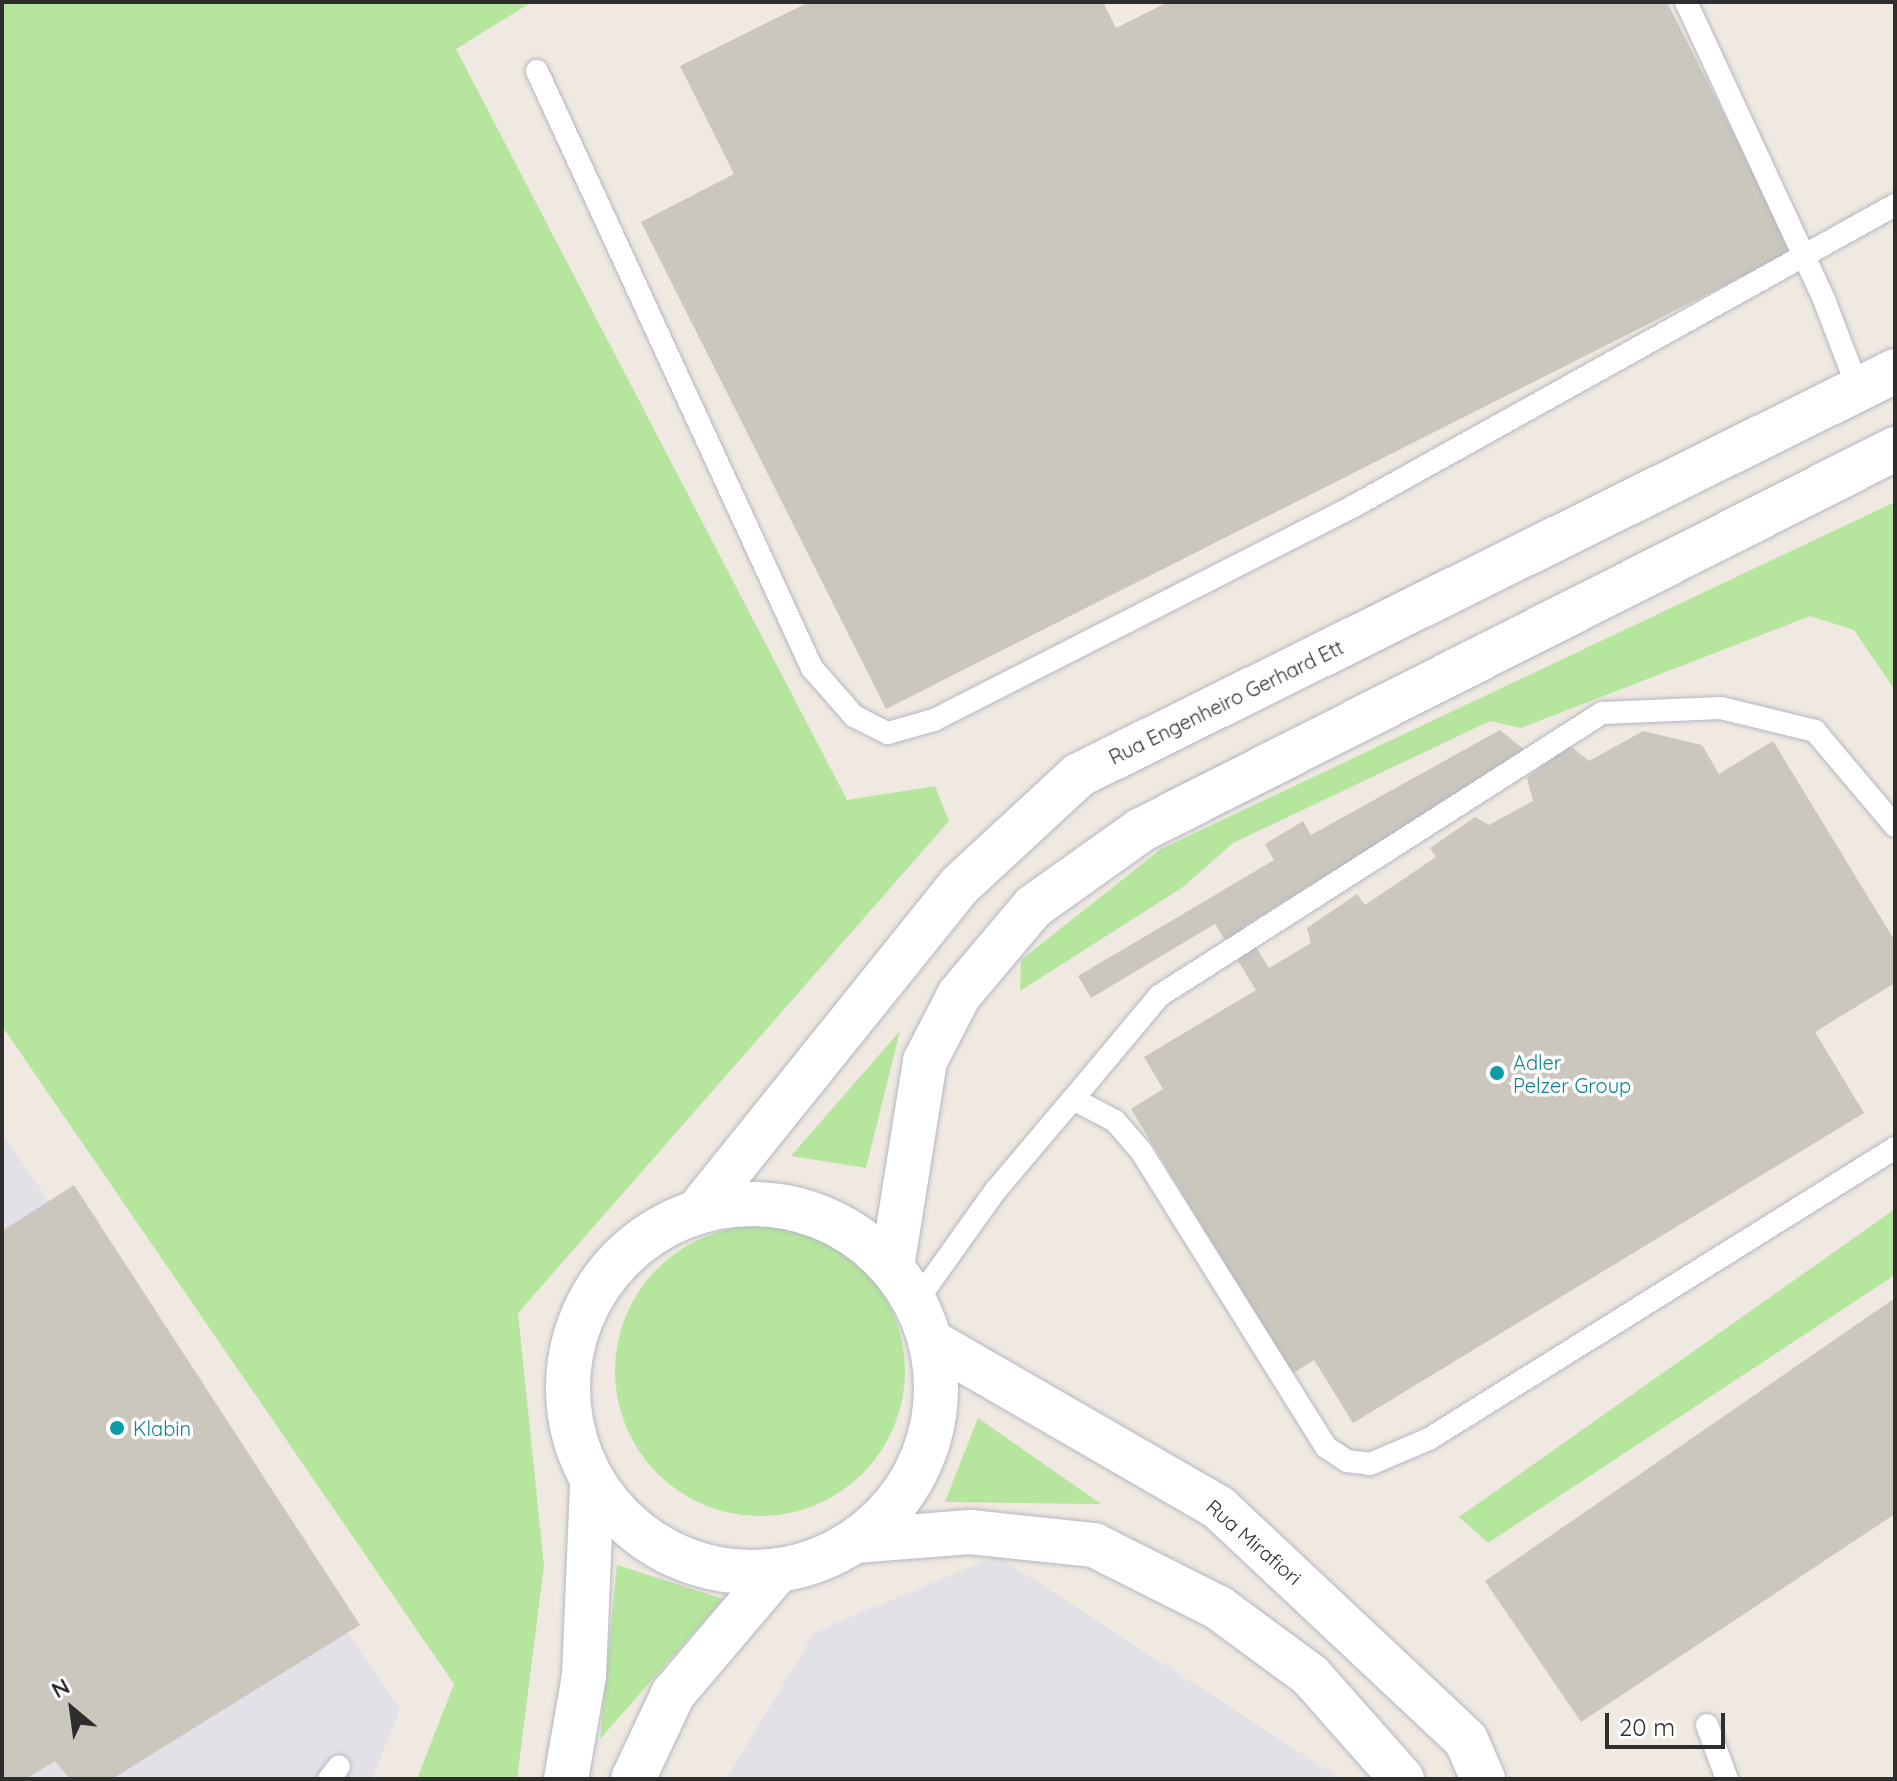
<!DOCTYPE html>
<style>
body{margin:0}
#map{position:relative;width:1897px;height:1781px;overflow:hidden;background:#efe9e1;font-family:Quicksand,sans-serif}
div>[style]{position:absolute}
.industrial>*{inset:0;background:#e3e1e8}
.green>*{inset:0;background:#b6e59e}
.round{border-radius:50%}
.building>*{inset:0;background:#cbc7bf}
.roads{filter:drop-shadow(0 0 2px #b4b7c1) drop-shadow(0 0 2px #b4b7c1)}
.lane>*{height:22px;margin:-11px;padding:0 11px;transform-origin:11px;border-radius:11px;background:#fff}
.street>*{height:44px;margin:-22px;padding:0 22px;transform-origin:22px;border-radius:22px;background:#fff}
.secondary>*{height:44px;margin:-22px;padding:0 22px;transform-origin:22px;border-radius:22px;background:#fff}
.secondary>.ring{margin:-22px;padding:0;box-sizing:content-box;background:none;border:44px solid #fff;border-radius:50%}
.dots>*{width:22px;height:22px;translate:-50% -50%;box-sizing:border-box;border:4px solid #fff;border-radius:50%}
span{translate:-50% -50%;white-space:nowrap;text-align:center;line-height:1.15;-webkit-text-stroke:7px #fff;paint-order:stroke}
.street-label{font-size:20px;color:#2e2e2e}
.culture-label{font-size:20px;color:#0d838f}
.left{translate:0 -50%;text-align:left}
.frame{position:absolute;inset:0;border:4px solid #2e2e2e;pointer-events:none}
.north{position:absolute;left:32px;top:1669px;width:80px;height:80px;-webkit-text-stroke:6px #fff;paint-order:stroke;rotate:331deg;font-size:22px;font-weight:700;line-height:32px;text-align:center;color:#2e2e2e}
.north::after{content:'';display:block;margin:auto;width:28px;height:36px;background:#2e2e2e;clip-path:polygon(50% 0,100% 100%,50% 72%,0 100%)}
.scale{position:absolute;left:1605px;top:1713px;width:120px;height:36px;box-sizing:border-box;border:4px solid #2e2e2e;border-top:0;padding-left:10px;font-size:24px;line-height:28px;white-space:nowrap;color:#2e2e2e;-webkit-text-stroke:6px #fff;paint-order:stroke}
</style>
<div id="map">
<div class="industrial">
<i style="clip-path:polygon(2px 1133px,400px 1709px,372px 1779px,2px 1779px)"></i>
<i style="clip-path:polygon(997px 1556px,1335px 1775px,1336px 1779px,726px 1779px,815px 1632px)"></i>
</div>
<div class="green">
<i style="clip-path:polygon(2px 2px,532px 2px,456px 49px,847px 800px,935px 786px,949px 821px,518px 1313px,544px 1566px,517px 1779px,417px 1779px,454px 1684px,2px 1026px)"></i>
<i style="clip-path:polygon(1895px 502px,1895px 690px,1854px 630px,1810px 616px,1521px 728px,1490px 721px,1233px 843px,1183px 887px,1020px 991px,1021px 960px,1161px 849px)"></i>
<i style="clip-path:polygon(900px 1031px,866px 1168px,791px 1156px)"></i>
<i style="clip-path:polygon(1895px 1209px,1895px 1275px,1488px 1543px,1459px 1517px)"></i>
<i class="round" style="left:615px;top:1226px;width:290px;height:290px"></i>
<i style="clip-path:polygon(978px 1418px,1101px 1504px,945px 1502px)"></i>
<i style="clip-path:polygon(617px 1565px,723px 1599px,600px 1739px)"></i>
</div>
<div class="building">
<i style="clip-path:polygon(809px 2px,1103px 2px,1116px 28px,1168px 2px,1667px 2px,1793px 251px,886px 709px,641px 222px,734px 174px,680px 66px)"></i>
<i style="clip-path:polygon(1500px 730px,1527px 752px,1243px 927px,1269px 968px,1311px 943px,1307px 928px,1357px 894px,1365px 905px,1436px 857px,1430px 848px,1475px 817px,1489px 825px,1533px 801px,1527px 778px,1569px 745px,1589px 761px,1643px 731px,1702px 745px,1719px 774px,1773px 741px,1895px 941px,1895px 983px,1815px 1032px,1864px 1113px,1353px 1423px,1314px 1360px,1292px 1374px,1131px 1109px,1163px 1089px,1144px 1057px,1256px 990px,1215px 924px,1091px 998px,1078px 976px,1274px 860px,1265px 844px,1303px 821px,1311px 835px)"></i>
<i style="clip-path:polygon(74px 1185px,360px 1625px,112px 1779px,70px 1779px,55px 1761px,26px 1779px,2px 1779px,2px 1231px)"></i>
<i style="clip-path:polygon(1895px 1298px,1895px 1514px,1581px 1722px,1485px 1581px)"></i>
</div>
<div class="roads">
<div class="lane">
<i style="left:1686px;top:2px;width:331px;rotate:65.1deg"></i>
<i style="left:1825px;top:302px;width:95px;rotate:69.1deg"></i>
<i style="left:537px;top:71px;width:657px;rotate:65.27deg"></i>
<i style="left:812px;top:668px;width:64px;rotate:48.8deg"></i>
<i style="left:854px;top:716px;width:38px;rotate:27deg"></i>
<i style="left:888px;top:733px;width:48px;rotate:-15.8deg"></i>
<i style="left:934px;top:720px;width:471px;rotate:-27deg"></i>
<i style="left:1354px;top:506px;width:619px;rotate:-29.09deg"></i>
<i style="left:1073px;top:1099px;width:134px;rotate:-50.1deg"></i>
<i style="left:1159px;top:996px;width:526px;rotate:-32.57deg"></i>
<i style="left:1602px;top:713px;width:119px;rotate:-2.4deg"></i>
<i style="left:1721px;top:708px;width:97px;rotate:13.7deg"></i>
<i style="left:1815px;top:731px;width:124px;rotate:49.9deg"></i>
<i style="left:916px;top:1302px;width:138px;rotate:-54.5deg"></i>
<i style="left:996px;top:1190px;width:119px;rotate:-49.8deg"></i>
<i style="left:1073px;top:1099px;width:47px;rotate:27.6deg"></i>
<i style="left:1115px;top:1121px;width:40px;rotate:49deg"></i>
<i style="left:1141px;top:1151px;width:349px;rotate:58deg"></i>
<i style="left:1326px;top:1447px;width:25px;rotate:34deg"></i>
<i style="left:1347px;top:1461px;width:23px;rotate:7deg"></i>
<i style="left:1370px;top:1464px;width:64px;rotate:-23deg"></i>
<i style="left:1429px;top:1439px;width:549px;rotate:-31.98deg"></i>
<i style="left:1707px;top:1725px;width:58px;rotate:69.7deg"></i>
<i style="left:329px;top:1779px;width:16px;rotate:-52deg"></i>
</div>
<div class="street">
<i style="left:932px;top:1342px;width:330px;rotate:30deg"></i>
<i style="left:1218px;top:1507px;width:340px;rotate:43.2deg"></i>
<i style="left:1466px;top:1740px;width:43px;rotate:66.4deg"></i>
<i style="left:855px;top:1541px;width:115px;rotate:-4.5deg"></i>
<i style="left:970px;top:1532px;width:125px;rotate:6deg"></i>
<i style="left:1094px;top:1545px;width:140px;rotate:26.7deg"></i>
<i style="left:1219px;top:1608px;width:113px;rotate:36.4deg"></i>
<i style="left:1310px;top:1675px;width:139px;rotate:48.5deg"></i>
</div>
<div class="secondary">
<i class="ring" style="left:568px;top:1204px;width:324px;height:324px"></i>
<i style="left:697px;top:1212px;width:418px;rotate:-51.2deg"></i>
<i style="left:959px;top:886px;width:163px;rotate:-42.8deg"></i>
<i style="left:1079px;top:775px;width:911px;rotate:-26.34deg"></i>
<i style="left:892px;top:1267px;width:209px;rotate:-80.9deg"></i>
<i style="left:925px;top:1061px;width:74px;rotate:-62.7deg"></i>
<i style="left:959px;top:995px;width:115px;rotate:-49.9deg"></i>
<i style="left:1033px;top:907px;width:133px;rotate:-35.5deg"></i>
<i style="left:1141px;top:830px;width:845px;rotate:-26.81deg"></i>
<i style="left:566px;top:1779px;width:105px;rotate:-80.1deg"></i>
<i style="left:584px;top:1676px;width:194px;rotate:-87.6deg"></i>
<i style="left:633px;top:1779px;width:94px;rotate:-64.8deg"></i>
<i style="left:673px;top:1694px;width:162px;rotate:-49.7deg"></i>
</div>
</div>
<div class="dots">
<i style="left:1497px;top:1073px;background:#0f9aa8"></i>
<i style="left:117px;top:1428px;background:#0f9aa8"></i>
</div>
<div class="street-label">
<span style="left:1226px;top:702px;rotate:-26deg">Rua Engenheiro Gerhard Ett</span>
<span style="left:1254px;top:1542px;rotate:41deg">Rua Mirafiori</span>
</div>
<div class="culture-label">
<span class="left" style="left:1513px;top:1074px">Adler<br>Pelzer Group</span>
<span class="left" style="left:133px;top:1428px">Klabin</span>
</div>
<div class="frame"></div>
<div class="north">N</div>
<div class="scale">20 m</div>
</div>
